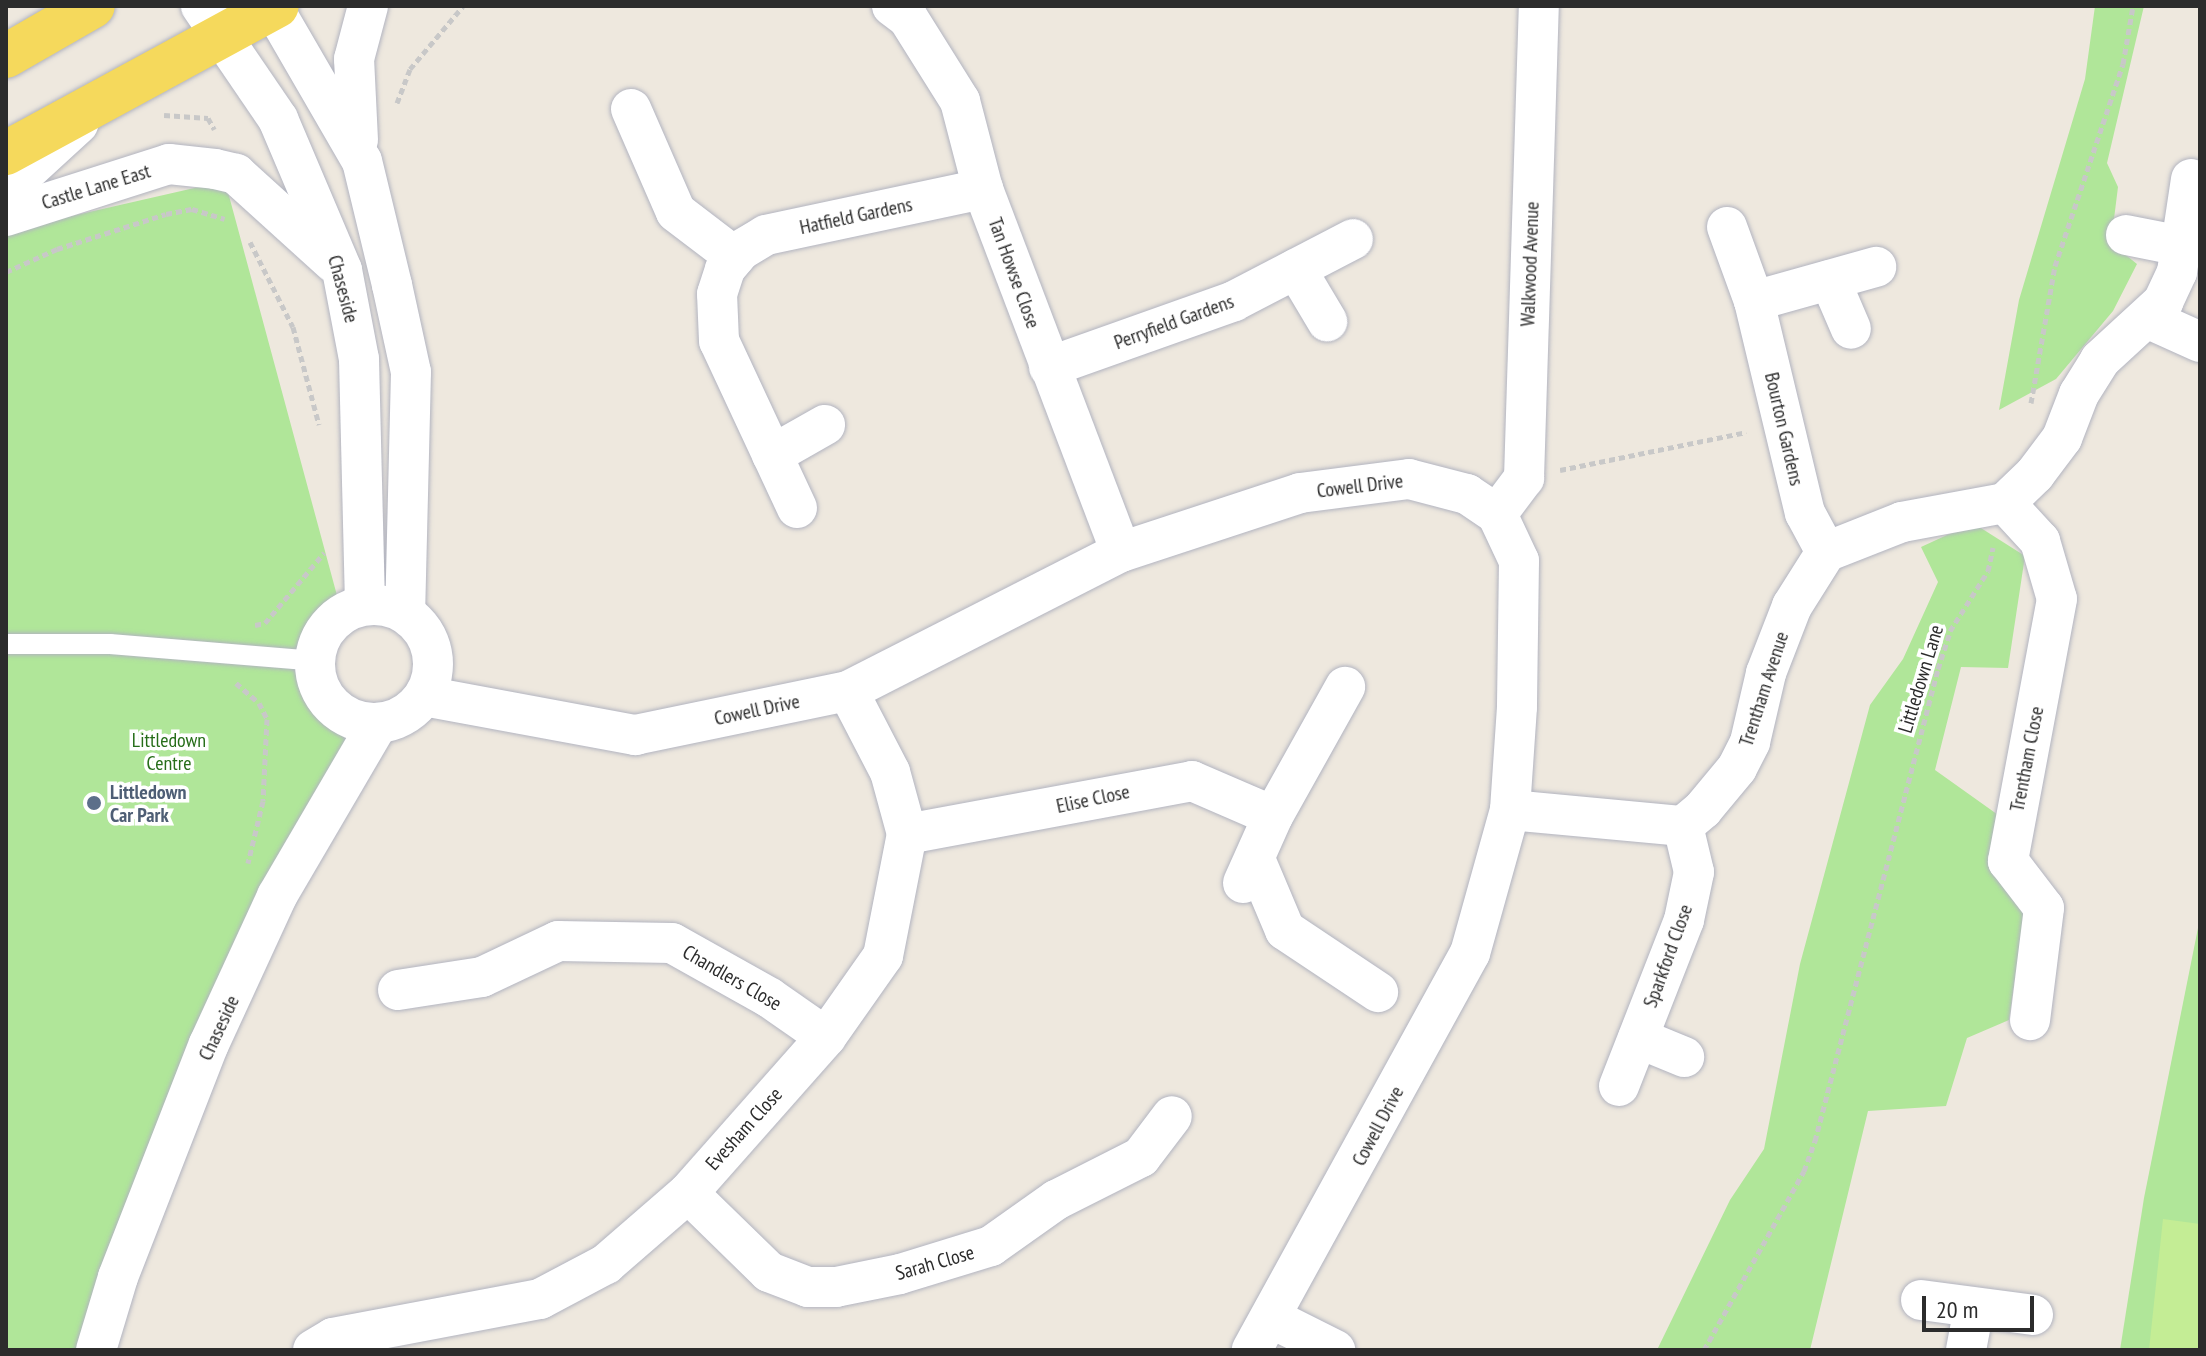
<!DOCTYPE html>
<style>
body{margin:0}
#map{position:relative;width:2206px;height:1356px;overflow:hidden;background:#eee8de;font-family:"PT Sans Narrow",sans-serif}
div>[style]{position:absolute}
.green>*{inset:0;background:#b0e699}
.pitch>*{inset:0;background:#c4ed95}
.path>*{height:5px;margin-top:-2.5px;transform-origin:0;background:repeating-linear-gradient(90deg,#c8c8c8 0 6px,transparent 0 10px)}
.roads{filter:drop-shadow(0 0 2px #b2b4c0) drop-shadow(0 0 2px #b2b4c0)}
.service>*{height:20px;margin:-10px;padding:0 10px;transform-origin:10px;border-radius:10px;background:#fff}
.minor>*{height:40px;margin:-20px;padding:0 20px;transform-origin:20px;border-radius:20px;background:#fff}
.minor>.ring{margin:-20px;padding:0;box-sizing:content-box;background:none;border:40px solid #fff;border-radius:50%}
.primary>*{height:44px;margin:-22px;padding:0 22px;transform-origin:22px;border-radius:22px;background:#f5d95c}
.dots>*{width:22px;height:22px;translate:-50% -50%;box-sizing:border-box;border:4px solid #fff;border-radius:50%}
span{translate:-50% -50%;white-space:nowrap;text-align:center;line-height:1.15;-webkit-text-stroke:7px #fff;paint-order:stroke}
.street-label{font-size:20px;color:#2c2c2c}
.park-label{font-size:20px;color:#266d19}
.service-label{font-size:20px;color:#4e5e75;font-weight:700}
.left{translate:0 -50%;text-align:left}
.frame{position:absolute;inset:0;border:8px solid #2c2c2c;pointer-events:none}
.scale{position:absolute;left:1922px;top:1296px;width:112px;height:36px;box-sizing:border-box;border:4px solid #2c2c2c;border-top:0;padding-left:10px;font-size:24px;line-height:28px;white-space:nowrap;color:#2c2c2c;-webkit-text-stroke:6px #fff;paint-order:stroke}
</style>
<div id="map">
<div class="green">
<i style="clip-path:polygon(2095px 6px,2144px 6px,2107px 163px,2118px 187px,2111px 243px,2137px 264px,2113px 311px,2056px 379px,1999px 410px,2019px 300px,2085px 79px)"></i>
<i style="clip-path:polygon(225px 181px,342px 614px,318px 645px,316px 674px,338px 711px,364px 722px,87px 1350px,6px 1350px,6px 231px)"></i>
<i style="clip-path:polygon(1973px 523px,2025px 556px,2008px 668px,1961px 667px,1935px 770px,2001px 817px,2025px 908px,2009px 1020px,1967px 1038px,1946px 1106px,1868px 1111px,1810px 1350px,1657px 1350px,1730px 1200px,1764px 1149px,1800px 964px,1870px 705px,1903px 659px,1938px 582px,1921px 547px)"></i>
<i style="clip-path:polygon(2200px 918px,2200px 1350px,2120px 1350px,2144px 1198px)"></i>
</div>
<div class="pitch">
<i style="clip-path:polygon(2163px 1219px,2200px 1224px,2198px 1350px,2149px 1350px)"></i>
</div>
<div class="path">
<i style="left:397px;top:103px;width:36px;rotate:-69deg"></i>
<i style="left:410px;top:69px;width:82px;rotate:-49.9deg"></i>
<i style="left:164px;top:115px;width:44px;rotate:3.9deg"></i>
<i style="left:208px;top:118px;width:13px;rotate:61deg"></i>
<i style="left:250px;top:242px;width:95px;rotate:63.2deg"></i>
<i style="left:293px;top:327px;width:101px;rotate:75.1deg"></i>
<i style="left:6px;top:272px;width:56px;rotate:-24.3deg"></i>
<i style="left:57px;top:249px;width:114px;rotate:-17.8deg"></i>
<i style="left:166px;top:214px;width:26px;rotate:-11deg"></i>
<i style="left:192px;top:209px;width:34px;rotate:17deg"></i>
<i style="left:2031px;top:403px;width:139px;rotate:-80.1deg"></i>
<i style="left:2055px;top:266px;width:213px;rotate:-71.4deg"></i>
<i style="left:2123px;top:64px;width:59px;rotate:-80.2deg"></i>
<i style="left:1560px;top:470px;width:190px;rotate:-11.5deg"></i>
<i style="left:255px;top:625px;width:10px;rotate:-11deg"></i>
<i style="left:265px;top:623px;width:92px;rotate:-49.9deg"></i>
<i style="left:236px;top:683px;width:30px;rotate:41deg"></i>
<i style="left:259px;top:703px;width:18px;rotate:63deg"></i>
<i style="left:267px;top:719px;width:82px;rotate:92.8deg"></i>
<i style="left:263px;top:801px;width:64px;rotate:103.6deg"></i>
<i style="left:1704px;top:1350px;width:205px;rotate:-60.8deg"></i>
<i style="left:1804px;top:1171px;width:32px;rotate:-70deg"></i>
<i style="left:1815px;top:1141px;width:488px;rotate:-75.4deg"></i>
<i style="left:1938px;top:669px;width:40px;rotate:-72deg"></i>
<i style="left:1950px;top:631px;width:71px;rotate:-57.7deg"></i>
<i style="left:1988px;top:571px;width:24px;rotate:-78deg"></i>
</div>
<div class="roads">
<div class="service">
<i style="left:6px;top:644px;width:104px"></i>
<i style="left:110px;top:644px;width:206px;rotate:4.7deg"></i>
</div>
<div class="minor">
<i style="left:201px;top:6px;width:137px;rotate:55.7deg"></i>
<i style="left:278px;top:119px;width:164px;rotate:67deg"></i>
<i style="left:342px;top:270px;width:91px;rotate:79.2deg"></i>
<i style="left:359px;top:359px;width:246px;rotate:88.6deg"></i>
<i style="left:272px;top:6px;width:179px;rotate:59.9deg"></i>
<i style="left:362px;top:161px;width:128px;rotate:76.4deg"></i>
<i style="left:392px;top:285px;width:89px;rotate:77.7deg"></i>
<i style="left:411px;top:372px;width:240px;rotate:91.4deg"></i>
<i style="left:892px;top:6px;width:20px;rotate:37deg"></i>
<i style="left:908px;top:18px;width:98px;rotate:57.9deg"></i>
<i style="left:960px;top:101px;width:91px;rotate:75.4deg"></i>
<i style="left:983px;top:189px;width:388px;rotate:69.2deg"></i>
<i style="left:631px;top:109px;width:112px;rotate:66.4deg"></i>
<i style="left:676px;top:212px;width:74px;rotate:37.3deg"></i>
<i style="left:358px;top:140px;width:81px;rotate:-92.8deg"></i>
<i style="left:354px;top:59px;width:55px;rotate:-75.2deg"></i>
<i style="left:6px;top:190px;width:98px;rotate:-42.5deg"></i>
<i style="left:6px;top:216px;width:171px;rotate:-17.7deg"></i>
<i style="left:169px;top:164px;width:46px;rotate:6.2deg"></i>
<i style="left:215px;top:169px;width:22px;rotate:13deg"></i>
<i style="left:236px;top:174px;width:131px;rotate:42.2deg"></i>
<i style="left:1727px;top:227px;width:79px;rotate:70deg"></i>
<i style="left:1754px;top:301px;width:218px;rotate:76.5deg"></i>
<i style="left:1805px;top:513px;width:44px;rotate:61.7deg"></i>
<i style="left:2126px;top:235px;width:56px;rotate:11.3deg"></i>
<i style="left:1296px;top:269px;width:61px;rotate:59.2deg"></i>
<i style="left:1830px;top:280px;width:53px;rotate:66.8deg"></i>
<i style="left:1754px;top:301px;width:127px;rotate:-15.6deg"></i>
<i style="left:2149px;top:319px;width:56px;rotate:24.3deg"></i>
<i style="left:1049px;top:367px;width:196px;rotate:-19.6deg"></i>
<i style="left:1234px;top:301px;width:134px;rotate:-27.5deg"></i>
<i style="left:772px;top:455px;width:61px;rotate:-29.5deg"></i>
<i style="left:2005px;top:503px;width:52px;rotate:47.4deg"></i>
<i style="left:2040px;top:541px;width:60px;rotate:73.7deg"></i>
<i style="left:2057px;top:599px;width:267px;rotate:100.6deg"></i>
<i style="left:2008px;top:861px;width:59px;rotate:52.5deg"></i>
<i style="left:2044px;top:908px;width:113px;rotate:97.1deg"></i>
<i style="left:797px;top:508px;width:184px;rotate:-115deg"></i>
<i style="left:719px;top:341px;width:47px;rotate:-92.4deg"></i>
<i style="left:717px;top:294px;width:26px;rotate:-72deg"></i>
<i style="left:725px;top:269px;width:25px;rotate:-50deg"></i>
<i style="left:741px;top:250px;width:29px;rotate:-31deg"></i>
<i style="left:766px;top:235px;width:222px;rotate:-12deg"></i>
<i style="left:1497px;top:514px;width:45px;rotate:-53.1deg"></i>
<i style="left:1524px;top:478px;width:472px;rotate:-88.2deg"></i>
<i class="ring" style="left:315px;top:605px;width:78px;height:78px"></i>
<i style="left:424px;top:696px;width:215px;rotate:10.5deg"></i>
<i style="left:635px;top:735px;width:217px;rotate:-11.7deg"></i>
<i style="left:848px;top:691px;width:306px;rotate:-27deg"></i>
<i style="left:1121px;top:552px;width:188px;rotate:-18.2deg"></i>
<i style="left:1300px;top:493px;width:110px;rotate:-7.3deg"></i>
<i style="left:1409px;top:479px;width:60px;rotate:14.5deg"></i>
<i style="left:1467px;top:494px;width:36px;rotate:34deg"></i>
<i style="left:1497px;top:514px;width:52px;rotate:64.9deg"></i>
<i style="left:1519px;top:561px;width:146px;rotate:90.8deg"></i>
<i style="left:1517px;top:707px;width:103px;rotate:93.9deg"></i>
<i style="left:1510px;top:810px;width:148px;rotate:105.6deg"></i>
<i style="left:1470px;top:953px;width:453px;rotate:118.8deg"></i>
<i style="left:1510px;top:810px;width:174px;rotate:5.3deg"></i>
<i style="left:1683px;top:826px;width:26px;rotate:-40deg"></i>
<i style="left:1703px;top:809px;width:53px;rotate:-50.3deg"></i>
<i style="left:1737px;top:768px;width:29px;rotate:-63deg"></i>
<i style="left:1750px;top:742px;width:71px;rotate:-76.9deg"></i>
<i style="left:1766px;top:673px;width:72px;rotate:-68.8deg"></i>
<i style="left:1792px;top:606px;width:64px;rotate:-57.8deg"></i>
<i style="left:1826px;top:552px;width:82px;rotate:-21.5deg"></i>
<i style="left:1902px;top:522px;width:105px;rotate:-10.5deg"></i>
<i style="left:2005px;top:503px;width:42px;rotate:-44deg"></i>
<i style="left:2035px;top:474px;width:45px;rotate:-53.1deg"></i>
<i style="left:2062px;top:438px;width:47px;rotate:-68.9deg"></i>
<i style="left:2079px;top:394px;width:40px;rotate:-58deg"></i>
<i style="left:2100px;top:360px;width:86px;rotate:-42.6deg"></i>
<i style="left:2163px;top:302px;width:33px;rotate:-65deg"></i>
<i style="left:2177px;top:272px;width:94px;rotate:-81.4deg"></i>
<i style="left:907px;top:834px;width:290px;rotate:-10.5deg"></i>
<i style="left:1192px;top:781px;width:88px;rotate:23.4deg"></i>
<i style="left:1255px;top:859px;width:77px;rotate:67.1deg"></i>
<i style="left:1285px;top:930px;width:112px;rotate:33.7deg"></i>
<i style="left:1243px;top:883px;width:73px;rotate:-65.9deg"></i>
<i style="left:1273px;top:816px;width:148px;rotate:-60.8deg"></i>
<i style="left:398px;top:990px;width:85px;rotate:-8.8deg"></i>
<i style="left:482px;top:977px;width:84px;rotate:-25.3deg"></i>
<i style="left:558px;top:941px;width:114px;rotate:1deg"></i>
<i style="left:672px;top:943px;width:112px;rotate:29.3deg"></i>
<i style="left:770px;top:998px;width:68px;rotate:34.9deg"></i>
<i style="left:1638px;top:1038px;width:50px;rotate:22.4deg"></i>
<i style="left:1619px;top:1086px;width:178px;rotate:-68.6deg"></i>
<i style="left:1684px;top:920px;width:49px;rotate:-78.2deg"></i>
<i style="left:1694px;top:872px;width:47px;rotate:-103.4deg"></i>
<i style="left:688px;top:1193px;width:113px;rotate:44.3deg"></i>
<i style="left:769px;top:1272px;width:42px;rotate:21deg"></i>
<i style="left:808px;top:1287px;width:28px"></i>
<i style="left:836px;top:1287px;width:65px;rotate:-11.5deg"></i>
<i style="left:900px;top:1274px;width:95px;rotate:-17.1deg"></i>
<i style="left:991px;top:1246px;width:80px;rotate:-35.3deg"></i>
<i style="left:1056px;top:1200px;width:95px;rotate:-26.8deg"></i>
<i style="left:1141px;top:1157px;width:51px;rotate:-52.9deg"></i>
<i style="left:1921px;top:1300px;width:113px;rotate:7.6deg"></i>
<i style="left:1271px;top:1318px;width:72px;rotate:26.6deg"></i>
<i style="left:96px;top:1350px;width:76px;rotate:-73.2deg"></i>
<i style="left:118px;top:1277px;width:250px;rotate:-68.7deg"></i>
<i style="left:209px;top:1044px;width:163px;rotate:-65.3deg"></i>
<i style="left:277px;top:896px;width:200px;rotate:-59.7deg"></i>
<i style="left:313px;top:1350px;width:23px;rotate:-31deg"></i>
<i style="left:333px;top:1338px;width:211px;rotate:-10.7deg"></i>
<i style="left:540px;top:1299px;width:75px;rotate:-27.9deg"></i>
<i style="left:606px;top:1264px;width:108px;rotate:-40.9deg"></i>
<i style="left:688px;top:1193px;width:208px;rotate:-48.5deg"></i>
<i style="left:826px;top:1037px;width:99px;rotate:-54.9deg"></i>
<i style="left:883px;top:956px;width:124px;rotate:-78.9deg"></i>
<i style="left:907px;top:834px;width:64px;rotate:-105.3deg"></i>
<i style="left:890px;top:772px;width:91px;rotate:-117.4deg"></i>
<i style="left:1966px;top:1350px;width:43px;rotate:-79.2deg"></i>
</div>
<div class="primary">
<i style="left:6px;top:56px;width:100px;rotate:-29.9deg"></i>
<i style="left:6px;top:153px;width:308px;rotate:-28.5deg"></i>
</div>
</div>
<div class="dots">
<i style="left:94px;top:803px;background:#5c6f8a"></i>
</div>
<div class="street-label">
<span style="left:96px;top:187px;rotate:-17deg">Castle Lane East</span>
<span style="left:856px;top:216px;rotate:-12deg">Hatfield Gardens</span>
<span style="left:1530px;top:264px;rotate:-88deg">Walkwood Avenue</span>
<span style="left:1014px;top:273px;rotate:70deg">Tan Howse Close</span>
<span style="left:343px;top:289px;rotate:75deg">Chaseside</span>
<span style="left:1174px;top:322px;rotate:-20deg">Perryfield Gardens</span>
<span style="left:1784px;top:429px;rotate:77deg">Bourton Gardens</span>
<span style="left:1360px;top:486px;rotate:-7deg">Cowell Drive</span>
<span style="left:1921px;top:679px;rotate:-73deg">Littledown Lane</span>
<span style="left:1764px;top:689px;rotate:-72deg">Trentham Avenue</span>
<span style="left:757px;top:710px;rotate:-12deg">Cowell Drive</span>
<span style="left:2027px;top:759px;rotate:-79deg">Trentham Close</span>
<span style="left:1093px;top:799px;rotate:-12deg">Elise Close</span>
<span style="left:1668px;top:956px;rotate:-70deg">Sparkford Close</span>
<span style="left:732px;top:978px;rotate:30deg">Chandlers Close</span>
<span style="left:219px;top:1028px;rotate:-65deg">Chaseside</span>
<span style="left:1378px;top:1126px;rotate:-62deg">Cowell Drive</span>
<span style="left:744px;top:1129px;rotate:-48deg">Evesham Close</span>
<span style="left:935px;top:1263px;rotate:-16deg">Sarah Close</span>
</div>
<div class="park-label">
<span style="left:169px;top:752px">Littledown<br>Centre</span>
</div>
<div class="service-label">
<span class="left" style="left:110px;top:804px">Littledown<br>Car Park</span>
</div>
<div class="frame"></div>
<div class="scale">20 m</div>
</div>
